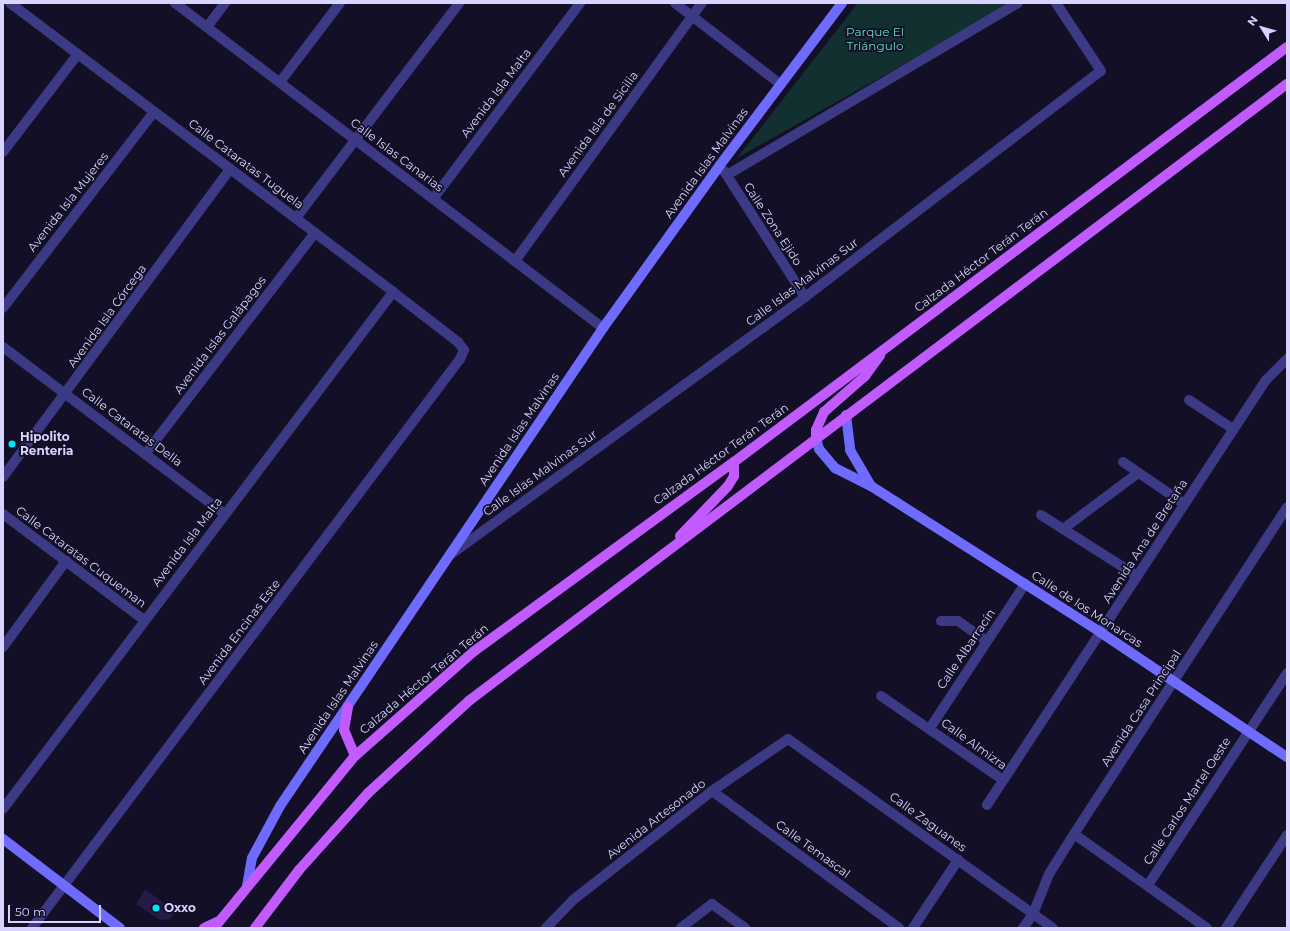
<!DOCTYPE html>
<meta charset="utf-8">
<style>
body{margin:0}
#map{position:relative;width:1290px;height:931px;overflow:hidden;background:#130f26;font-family:Montserrat,sans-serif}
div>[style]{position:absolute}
.green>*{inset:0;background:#12302f}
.building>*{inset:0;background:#241b47}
.street>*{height:10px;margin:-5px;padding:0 5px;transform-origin:5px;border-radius:5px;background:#3d3a85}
.secondary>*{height:10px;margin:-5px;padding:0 5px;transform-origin:5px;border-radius:5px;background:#6f6bff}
.primary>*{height:10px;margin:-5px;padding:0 5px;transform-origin:5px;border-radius:5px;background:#c25bff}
.dots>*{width:11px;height:11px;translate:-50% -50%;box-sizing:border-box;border:2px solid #130f26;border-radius:50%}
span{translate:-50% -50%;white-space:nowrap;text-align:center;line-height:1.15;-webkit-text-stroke:3.5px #130f26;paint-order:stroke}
.park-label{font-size:12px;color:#5fe0c0}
.street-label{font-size:12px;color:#d9d4ff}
.poi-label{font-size:12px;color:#d9d4ff;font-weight:700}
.left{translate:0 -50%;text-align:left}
.frame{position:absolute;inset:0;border:4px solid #d9d4ff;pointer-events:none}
.north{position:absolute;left:1242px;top:8px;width:40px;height:40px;-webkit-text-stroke:3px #130f26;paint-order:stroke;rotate:307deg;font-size:11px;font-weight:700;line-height:16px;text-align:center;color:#d9d4ff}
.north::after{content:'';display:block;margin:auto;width:14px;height:18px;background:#d9d4ff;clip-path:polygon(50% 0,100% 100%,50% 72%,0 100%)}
.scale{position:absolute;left:8px;top:905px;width:93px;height:18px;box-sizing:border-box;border:2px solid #d9d4ff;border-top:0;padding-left:5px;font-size:12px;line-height:14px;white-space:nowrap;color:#d9d4ff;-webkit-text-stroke:3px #130f26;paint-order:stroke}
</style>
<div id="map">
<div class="green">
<i style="clip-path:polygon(858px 3px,1013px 3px,737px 158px)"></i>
</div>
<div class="building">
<i style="clip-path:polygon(145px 889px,176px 912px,170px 919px,160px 920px,136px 904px)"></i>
</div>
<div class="street">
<i style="left:10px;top:3px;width:480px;rotate:37deg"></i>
<i style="left:393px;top:292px;width:82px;rotate:37.6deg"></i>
<i style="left:458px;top:342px;width:10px;rotate:53deg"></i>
<i style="left:464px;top:350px;width:10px;rotate:114deg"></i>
<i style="left:460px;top:359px;width:712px;rotate:126.95deg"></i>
<i style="left:175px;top:3px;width:537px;rotate:37.21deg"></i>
<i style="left:675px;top:3px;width:133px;rotate:37.6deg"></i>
<i style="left:207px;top:27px;width:30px;rotate:-53deg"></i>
<i style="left:280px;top:82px;width:99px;rotate:-52.8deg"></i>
<i style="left:3px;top:152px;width:123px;rotate:-52.6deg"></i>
<i style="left:724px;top:171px;width:150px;rotate:57.3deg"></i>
<i style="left:727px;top:175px;width:338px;rotate:-30.6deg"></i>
<i style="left:433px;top:199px;width:245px;rotate:-53.1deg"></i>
<i style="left:296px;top:218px;width:270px;rotate:-52.8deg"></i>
<i style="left:515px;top:261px;width:319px;rotate:-54.1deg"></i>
<i style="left:3px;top:308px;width:247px;rotate:-52.4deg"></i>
<i style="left:3px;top:347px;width:278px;rotate:37deg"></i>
<i style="left:1189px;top:400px;width:53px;rotate:33.4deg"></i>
<i style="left:146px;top:453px;width:277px;rotate:-52.5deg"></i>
<i style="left:1123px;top:462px;width:74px;rotate:34.5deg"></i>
<i style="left:3px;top:477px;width:383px;rotate:-53.6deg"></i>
<i style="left:3px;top:514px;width:176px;rotate:36.9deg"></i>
<i style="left:1041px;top:515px;width:114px;rotate:32.4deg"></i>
<i style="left:1063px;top:529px;width:94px;rotate:-36.7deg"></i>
<i style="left:450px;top:555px;width:439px;rotate:-36deg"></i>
<i style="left:805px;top:297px;width:372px;rotate:-37.4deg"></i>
<i style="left:1101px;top:71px;width:82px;rotate:-123.5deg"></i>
<i style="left:941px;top:621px;width:17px"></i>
<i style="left:958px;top:621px;width:35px;rotate:35deg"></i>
<i style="left:3px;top:647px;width:107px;rotate:-53.8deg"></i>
<i style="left:881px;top:696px;width:148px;rotate:34.5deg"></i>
<i style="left:930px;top:728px;width:173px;rotate:-56.6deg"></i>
<i style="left:712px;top:791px;width:232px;rotate:36.2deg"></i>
<i style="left:987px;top:805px;width:508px;rotate:-56.72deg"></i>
<i style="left:1266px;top:380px;width:30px;rotate:-45deg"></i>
<i style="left:3px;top:809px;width:648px;rotate:-52.97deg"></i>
<i style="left:1074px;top:834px;width:163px;rotate:35.3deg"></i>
<i style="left:1148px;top:885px;width:254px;rotate:-56.7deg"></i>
<i style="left:546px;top:928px;width:39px;rotate:-46deg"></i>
<i style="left:573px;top:900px;width:177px;rotate:-38.1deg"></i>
<i style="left:712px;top:791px;width:92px;rotate:-34.4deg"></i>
<i style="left:788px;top:739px;width:325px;rotate:35.5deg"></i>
<i style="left:681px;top:928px;width:39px;rotate:-38deg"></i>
<i style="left:712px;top:904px;width:41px;rotate:36deg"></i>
<i style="left:913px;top:928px;width:82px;rotate:-56.5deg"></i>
<i style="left:1023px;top:928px;width:17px;rotate:-54deg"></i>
<i style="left:1033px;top:914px;width:43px;rotate:-68.2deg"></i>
<i style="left:1049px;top:874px;width:47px;rotate:-58deg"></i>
<i style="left:1074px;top:834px;width:390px;rotate:-56.9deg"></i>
<i style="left:1226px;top:928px;width:111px;rotate:-56.7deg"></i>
</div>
<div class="secondary">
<i style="left:846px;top:415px;width:35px;rotate:83deg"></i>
<i style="left:850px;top:450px;width:42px;rotate:59.7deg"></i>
<i style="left:816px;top:438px;width:11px;rotate:75deg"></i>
<i style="left:819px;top:449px;width:25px;rotate:50deg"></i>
<i style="left:835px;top:468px;width:40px;rotate:26.6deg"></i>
<i style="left:871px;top:486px;width:272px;rotate:32.5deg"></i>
<i style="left:1100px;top:632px;width:225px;rotate:33.8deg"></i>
<i style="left:3px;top:839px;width:147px;rotate:37.3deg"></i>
<i style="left:247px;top:886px;width:28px;rotate:-80deg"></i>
<i style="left:252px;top:858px;width:59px;rotate:-61.7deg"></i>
<i style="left:280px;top:806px;width:577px;rotate:-55.95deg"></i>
<i style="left:603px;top:328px;width:201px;rotate:-54.3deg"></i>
<i style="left:720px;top:165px;width:203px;rotate:-53deg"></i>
</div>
<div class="primary">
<i style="left:816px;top:438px;width:8px;rotate:-90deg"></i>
<i style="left:816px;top:430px;width:20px;rotate:-66deg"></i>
<i style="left:824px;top:412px;width:55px;rotate:-41.3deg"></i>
<i style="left:865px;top:376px;width:26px;rotate:-54deg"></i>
<i style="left:680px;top:536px;width:69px;rotate:-46.2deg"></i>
<i style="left:728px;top:486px;width:12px;rotate:-59deg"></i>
<i style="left:734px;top:476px;width:14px;rotate:-90deg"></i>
<i style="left:348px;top:707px;width:23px;rotate:100deg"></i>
<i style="left:344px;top:730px;width:28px;rotate:67deg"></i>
<i style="left:204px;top:928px;width:17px;rotate:-25deg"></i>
<i style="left:214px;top:928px;width:222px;rotate:-50.7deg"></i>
<i style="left:355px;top:756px;width:157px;rotate:-41.4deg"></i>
<i style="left:473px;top:652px;width:323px;rotate:-36.1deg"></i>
<i style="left:734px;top:462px;width:691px;rotate:-36.89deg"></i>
<i style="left:255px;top:928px;width:73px;rotate:-52.8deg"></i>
<i style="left:299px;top:870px;width:103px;rotate:-48.1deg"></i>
<i style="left:368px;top:793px;width:138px;rotate:-42.4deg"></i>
<i style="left:470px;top:700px;width:1023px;rotate:-37.02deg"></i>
</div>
<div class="dots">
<i style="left:12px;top:444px;background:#00e5ff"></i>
<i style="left:156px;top:908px;background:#00e5ff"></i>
</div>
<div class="park-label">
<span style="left:875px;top:39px">Parque El<br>Triángulo</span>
</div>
<div class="street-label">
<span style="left:496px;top:93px;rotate:-53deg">Avenida Isla Malta</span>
<span style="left:598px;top:124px;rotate:-54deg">Avenida Isla de Sicilia</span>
<span style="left:397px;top:155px;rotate:37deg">Calle Islas Canarias</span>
<span style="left:706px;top:163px;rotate:-54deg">Avenida Islas Malvinas</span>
<span style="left:246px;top:164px;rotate:37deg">Calle Cataratas Tuguela</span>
<span style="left:68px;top:202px;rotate:-52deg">Avenida Isla Mujeres</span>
<span style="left:773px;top:224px;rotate:57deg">Calle Zona Ejido</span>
<span style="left:981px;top:260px;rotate:-37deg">Calzada Héctor Terán Terán</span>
<span style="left:802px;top:282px;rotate:-37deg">Calle Islas Malvinas Sur</span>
<span style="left:107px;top:316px;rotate:-54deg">Avenida Isla Córcega</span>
<span style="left:220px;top:335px;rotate:-53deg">Avenida Islas Galápagos</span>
<span style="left:132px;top:427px;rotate:37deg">Calle Cataratas Della</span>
<span style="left:519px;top:429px;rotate:-56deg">Avenida Islas Malvinas</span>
<span style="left:721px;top:454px;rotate:-36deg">Calzada Héctor Terán Terán</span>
<span style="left:540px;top:473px;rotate:-36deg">Calle Islas Malvinas Sur</span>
<span style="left:1145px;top:541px;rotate:-57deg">Avenida Ana de Bretaña</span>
<span style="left:187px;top:542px;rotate:-53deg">Avenida Isla Malta</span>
<span style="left:81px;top:557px;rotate:37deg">Calle Cataratas Cuqueman</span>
<span style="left:1087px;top:609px;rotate:33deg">Calle de los Monarcas</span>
<span style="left:239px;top:632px;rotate:-53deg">Avenida Encinas Este</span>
<span style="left:966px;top:649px;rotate:-56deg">Calle Albarracín</span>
<span style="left:424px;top:679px;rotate:-40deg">Calzada Héctor Terán Terán</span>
<span style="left:338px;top:697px;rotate:-56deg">Avenida Islas Malvinas</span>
<span style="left:1141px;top:708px;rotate:-57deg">Avenida Casa Principal</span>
<span style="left:974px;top:744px;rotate:36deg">Calle Almizra</span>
<span style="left:1187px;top:801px;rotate:-57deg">Calle Carlos Martel Oeste</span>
<span style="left:656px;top:819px;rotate:-38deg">Avenida Artesonado</span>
<span style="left:928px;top:822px;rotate:36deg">Calle Zaguanes</span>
<span style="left:813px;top:849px;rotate:36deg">Calle Temascal</span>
</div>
<div class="poi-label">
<span class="left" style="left:20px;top:444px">Hipolito<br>Renteria</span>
<span class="left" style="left:164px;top:908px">Oxxo</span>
</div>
<div class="frame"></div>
<div class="north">N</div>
<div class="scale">50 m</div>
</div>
